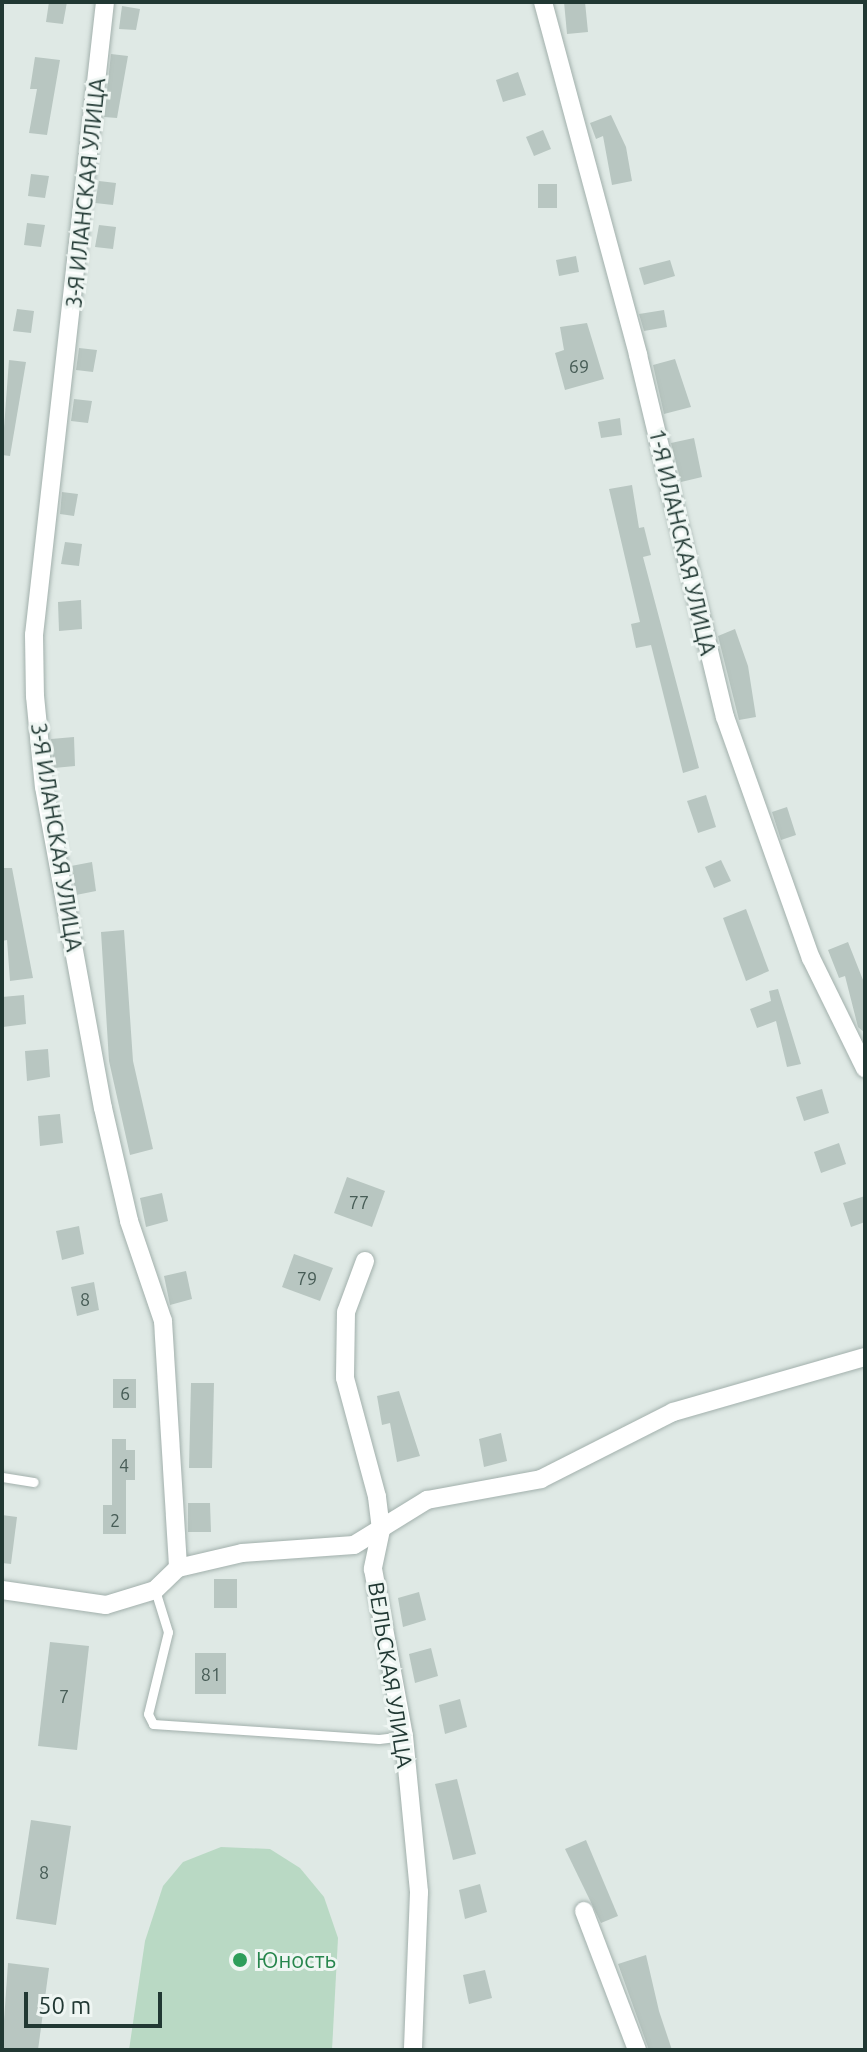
<!DOCTYPE html>
<meta charset="utf-8">
<style>
body{margin:0}
#map{position:relative;width:867px;height:2052px;overflow:hidden;background:#dfe9e5;font-family:Ubuntu,sans-serif}
div>[style]{position:absolute}
.green>*{inset:0;background:#b9d9c4}
.building>*{inset:0;background:#b8c6c1}
.roads{filter:drop-shadow(0 0 2px #a2b0ac) drop-shadow(0 0 2px #a2b0ac)}
.lane>*{height:9px;margin:-4.5px;padding:0 4.5px;transform-origin:4.5px;border-radius:4.5px;background:#fff}
.street>*{height:18px;margin:-9px;padding:0 9px;transform-origin:9px;border-radius:9px;background:#fff}
.dots>*{width:22px;height:22px;translate:-50% -50%;box-sizing:border-box;border:4px solid #eff6f3;border-radius:50%}
span{translate:-50% -50%;white-space:nowrap;text-align:center;line-height:1.15;-webkit-text-stroke:6px #eff6f3;paint-order:stroke}
.number-label{font-size:18px;color:#475c56}
.number-label span{-webkit-text-stroke-width:0}
.street-label{font-size:22px;color:#213833}
.leisure-label{font-size:22px;color:#27864d}
.left{translate:0 -50%;text-align:left}
.frame{position:absolute;inset:0;border:4px solid #213833;pointer-events:none}
.scale{position:absolute;left:24px;top:1992px;width:138px;height:36px;box-sizing:border-box;border:4px solid #213833;border-top:0;padding-left:10px;font-size:24px;line-height:28px;white-space:nowrap;color:#213833;-webkit-text-stroke:6px #eff6f3;paint-order:stroke}
</style>
<div id="map">
<div class="green">
<i style="clip-path:polygon(221px 1847px,270px 1849px,300px 1868px,324px 1897px,338px 1938px,332px 2050px,129px 2050px,145px 1941px,163px 1886px,183px 1862px)"></i>
</div>
<div class="building">
<i style="clip-path:polygon(49px 2px,67px 2px,63px 24px,46px 22px)"></i>
<i style="clip-path:polygon(564px 2px,585px 2px,588px 32px,567px 34px)"></i>
<i style="clip-path:polygon(122px 6px,140px 9px,136px 30px,119px 29px)"></i>
<i style="clip-path:polygon(111px 54px,128px 56px,117px 118px,104px 117px)"></i>
<i style="clip-path:polygon(35px 57px,60px 60px,47px 135px,29px 133px,37px 89px,30px 89px)"></i>
<i style="clip-path:polygon(518px 72px,526px 95px,503px 102px,496px 80px)"></i>
<i style="clip-path:polygon(611px 115px,626px 147px,632px 181px,612px 185px,603px 136px,596px 139px,590px 123px)"></i>
<i style="clip-path:polygon(543px 130px,551px 149px,534px 156px,526px 137px)"></i>
<i style="clip-path:polygon(31px 174px,49px 176px,45px 198px,28px 196px)"></i>
<i style="clip-path:polygon(99px 181px,116px 183px,113px 205px,95px 203px)"></i>
<i style="clip-path:polygon(538px 184px,557px 184px,557px 208px,538px 208px)"></i>
<i style="clip-path:polygon(27px 223px,45px 225px,41px 247px,24px 245px)"></i>
<i style="clip-path:polygon(99px 225px,116px 227px,113px 249px,95px 247px)"></i>
<i style="clip-path:polygon(576px 256px,579px 272px,559px 276px,556px 260px)"></i>
<i style="clip-path:polygon(670px 260px,675px 276px,644px 285px,639px 268px)"></i>
<i style="clip-path:polygon(17px 309px,34px 311px,31px 333px,13px 331px)"></i>
<i style="clip-path:polygon(664px 310px,667px 327px,644px 331px,639px 314px)"></i>
<i style="clip-path:polygon(587px 323px,604px 379px,565px 390px,555px 353px,564px 350px,560px 327px)"></i>
<i style="clip-path:polygon(79px 348px,97px 350px,93px 372px,76px 370px)"></i>
<i style="clip-path:polygon(675px 359px,691px 407px,664px 414px,653px 365px)"></i>
<i style="clip-path:polygon(9px 360px,26px 362px,10px 456px,2px 455px)"></i>
<i style="clip-path:polygon(74px 399px,92px 401px,88px 423px,71px 421px)"></i>
<i style="clip-path:polygon(620px 418px,622px 435px,601px 438px,598px 422px)"></i>
<i style="clip-path:polygon(694px 438px,702px 477px,681px 482px,671px 443px)"></i>
<i style="clip-path:polygon(632px 485px,639px 528px,644px 527px,651px 555px,643px 557px,699px 768px,683px 773px,651px 645px,636px 648px,631px 624px,640px 622px,609px 489px)"></i>
<i style="clip-path:polygon(62px 492px,78px 494px,74px 516px,60px 514px)"></i>
<i style="clip-path:polygon(65px 542px,82px 544px,79px 566px,61px 564px)"></i>
<i style="clip-path:polygon(81px 600px,82px 629px,59px 631px,58px 602px)"></i>
<i style="clip-path:polygon(735px 629px,748px 666px,756px 717px,739px 720px,718px 636px)"></i>
<i style="clip-path:polygon(74px 737px,75px 766px,54px 768px,51px 739px)"></i>
<i style="clip-path:polygon(706px 795px,716px 827px,698px 833px,687px 801px)"></i>
<i style="clip-path:polygon(787px 807px,796px 835px,781px 840px,772px 812px)"></i>
<i style="clip-path:polygon(721px 860px,731px 881px,714px 888px,705px 867px)"></i>
<i style="clip-path:polygon(92px 862px,96px 891px,76px 895px,71px 866px)"></i>
<i style="clip-path:polygon(2px 868px,12px 868px,33px 978px,10px 981px,7px 940px,2px 941px)"></i>
<i style="clip-path:polygon(746px 909px,769px 971px,746px 981px,723px 918px)"></i>
<i style="clip-path:polygon(124px 930px,133px 1061px,153px 1149px,130px 1155px,109px 1061px,101px 932px)"></i>
<i style="clip-path:polygon(848px 942px,865px 985px,865px 1033px,858px 1027px,845px 976px,839px 978px,828px 950px)"></i>
<i style="clip-path:polygon(778px 989px,801px 1064px,787px 1067px,776px 1021px,757px 1028px,750px 1009px,771px 1001px,769px 991px)"></i>
<i style="clip-path:polygon(24px 995px,26px 1024px,3px 1027px,2px 997px)"></i>
<i style="clip-path:polygon(48px 1049px,50px 1077px,27px 1081px,25px 1051px)"></i>
<i style="clip-path:polygon(822px 1089px,829px 1113px,804px 1121px,796px 1097px)"></i>
<i style="clip-path:polygon(60px 1114px,63px 1143px,40px 1146px,38px 1116px)"></i>
<i style="clip-path:polygon(839px 1143px,846px 1164px,821px 1173px,814px 1152px)"></i>
<i style="clip-path:polygon(347px 1177px,385px 1191px,372px 1227px,334px 1213px)"></i>
<i style="clip-path:polygon(162px 1193px,168px 1221px,146px 1227px,140px 1198px)"></i>
<i style="clip-path:polygon(865px 1196px,865px 1222px,851px 1227px,843px 1203px)"></i>
<i style="clip-path:polygon(79px 1226px,84px 1254px,62px 1260px,56px 1231px)"></i>
<i style="clip-path:polygon(294px 1254px,333px 1268px,320px 1301px,282px 1287px)"></i>
<i style="clip-path:polygon(186px 1271px,192px 1299px,170px 1305px,164px 1276px)"></i>
<i style="clip-path:polygon(94px 1282px,99px 1310px,77px 1316px,71px 1287px)"></i>
<i style="clip-path:polygon(113px 1379px,136px 1379px,136px 1408px,113px 1408px)"></i>
<i style="clip-path:polygon(191px 1383px,214px 1383px,212px 1468px,189px 1468px)"></i>
<i style="clip-path:polygon(399px 1391px,420px 1456px,397px 1462px,390px 1423px,382px 1425px,377px 1396px)"></i>
<i style="clip-path:polygon(501px 1433px,507px 1461px,484px 1467px,479px 1439px)"></i>
<i style="clip-path:polygon(112px 1439px,126px 1439px,126px 1450px,135px 1450px,135px 1480px,126px 1480px,126px 1534px,103px 1534px,103px 1505px,112px 1505px)"></i>
<i style="clip-path:polygon(188px 1503px,210px 1503px,211px 1532px,188px 1532px)"></i>
<i style="clip-path:polygon(2px 1515px,17px 1517px,11px 1564px,2px 1563px)"></i>
<i style="clip-path:polygon(214px 1579px,237px 1579px,237px 1608px,214px 1608px)"></i>
<i style="clip-path:polygon(419px 1592px,426px 1620px,403px 1627px,398px 1598px)"></i>
<i style="clip-path:polygon(50px 1642px,89px 1646px,77px 1750px,38px 1746px)"></i>
<i style="clip-path:polygon(431px 1648px,438px 1676px,415px 1683px,409px 1654px)"></i>
<i style="clip-path:polygon(195px 1653px,226px 1653px,226px 1694px,195px 1694px)"></i>
<i style="clip-path:polygon(460px 1699px,467px 1727px,445px 1734px,439px 1705px)"></i>
<i style="clip-path:polygon(457px 1779px,476px 1854px,453px 1860px,435px 1784px)"></i>
<i style="clip-path:polygon(31px 1820px,71px 1826px,56px 1925px,16px 1919px)"></i>
<i style="clip-path:polygon(586px 1840px,618px 1916px,601px 1923px,565px 1849px)"></i>
<i style="clip-path:polygon(480px 1884px,487px 1912px,465px 1919px,459px 1890px)"></i>
<i style="clip-path:polygon(646px 1955px,659px 2011px,672px 2050px,649px 2050px,618px 1964px)"></i>
<i style="clip-path:polygon(8px 1963px,49px 1968px,38px 2050px,2px 2050px)"></i>
<i style="clip-path:polygon(485px 1970px,492px 1998px,469px 2004px,463px 1975px)"></i>
</div>
<div class="roads">
<div class="lane">
<i style="left:2px;top:1477px;width:32px;rotate:9deg"></i>
<i style="left:155px;top:1590px;width:44px;rotate:72.8deg"></i>
<i style="left:168px;top:1632px;width:84px;rotate:103.7deg"></i>
<i style="left:148px;top:1714px;width:11px;rotate:63deg"></i>
<i style="left:153px;top:1724px;width:226px;rotate:3.8deg"></i>
<i style="left:379px;top:1739px;width:25px;rotate:-7deg"></i>
</div>
<div class="street">
<i style="left:105px;top:2px;width:637px;rotate:96.4deg"></i>
<i style="left:34px;top:635px;width:61px;rotate:89.1deg"></i>
<i style="left:35px;top:696px;width:91px;rotate:84.4deg"></i>
<i style="left:44px;top:787px;width:326px;rotate:79.6deg"></i>
<i style="left:103px;top:1108px;width:116px;rotate:77deg"></i>
<i style="left:129px;top:1221px;width:106px;rotate:71.2deg"></i>
<i style="left:163px;top:1321px;width:247px;rotate:86.5deg"></i>
<i style="left:543px;top:2px;width:366px;rotate:74.9deg"></i>
<i style="left:638px;top:355px;width:372px;rotate:76.5deg"></i>
<i style="left:725px;top:717px;width:256px;rotate:70.4deg"></i>
<i style="left:811px;top:958px;width:123px;rotate:63.9deg"></i>
<i style="left:365px;top:1261px;width:54px;rotate:110.4deg"></i>
<i style="left:346px;top:1312px;width:66px;rotate:90.9deg"></i>
<i style="left:345px;top:1378px;width:123px;rotate:74.9deg"></i>
<i style="left:377px;top:1497px;width:33px;rotate:83deg"></i>
<i style="left:381px;top:1530px;width:40px;rotate:102deg"></i>
<i style="left:373px;top:1569px;width:170px;rotate:79.5deg"></i>
<i style="left:404px;top:1736px;width:157px;rotate:84.5deg"></i>
<i style="left:419px;top:1892px;width:158px;rotate:92.2deg"></i>
<i style="left:2px;top:1590px;width:105px;rotate:8.2deg"></i>
<i style="left:106px;top:1605px;width:51px;rotate:-17deg"></i>
<i style="left:155px;top:1590px;width:32px;rotate:-44deg"></i>
<i style="left:178px;top:1568px;width:66px;rotate:-13.2deg"></i>
<i style="left:242px;top:1553px;width:112px;rotate:-4.1deg"></i>
<i style="left:354px;top:1545px;width:86px;rotate:-31.7deg"></i>
<i style="left:427px;top:1500px;width:116px;rotate:-10.4deg"></i>
<i style="left:541px;top:1479px;width:148px;rotate:-26.9deg"></i>
<i style="left:673px;top:1412px;width:200px;rotate:-16deg"></i>
<i style="left:584px;top:1911px;width:149px;rotate:69.1deg"></i>
</div>
</div>
<div class="dots">
<i style="left:240px;top:1960px;background:#2e9e5b"></i>
</div>
<div class="number-label">
<span style="left:579px;top:366px">69</span>
<span style="left:359px;top:1202px">77</span>
<span style="left:307px;top:1278px">79</span>
<span style="left:85px;top:1299px">8</span>
<span style="left:125px;top:1393px">6</span>
<span style="left:124px;top:1465px">4</span>
<span style="left:115px;top:1520px">2</span>
<span style="left:211px;top:1674px">81</span>
<span style="left:64px;top:1696px">7</span>
<span style="left:44px;top:1872px">8</span>
</div>
<div class="street-label">
<span style="left:85px;top:193px;rotate:-84deg">3-Я ИЛАНСКАЯ УЛИЦА</span>
<span style="left:683px;top:542px;rotate:77deg">1-Я ИЛАНСКАЯ УЛИЦА</span>
<span style="left:57px;top:837px;rotate:81deg">3-Я ИЛАНСКАЯ УЛИЦА</span>
<span style="left:391px;top:1675px;rotate:81deg">ВЕЛЬСКАЯ УЛИЦА</span>
</div>
<div class="leisure-label">
<span class="left" style="left:256px;top:1960px">Юность</span>
</div>
<div class="frame"></div>
<div class="scale">50 m</div>
</div>
